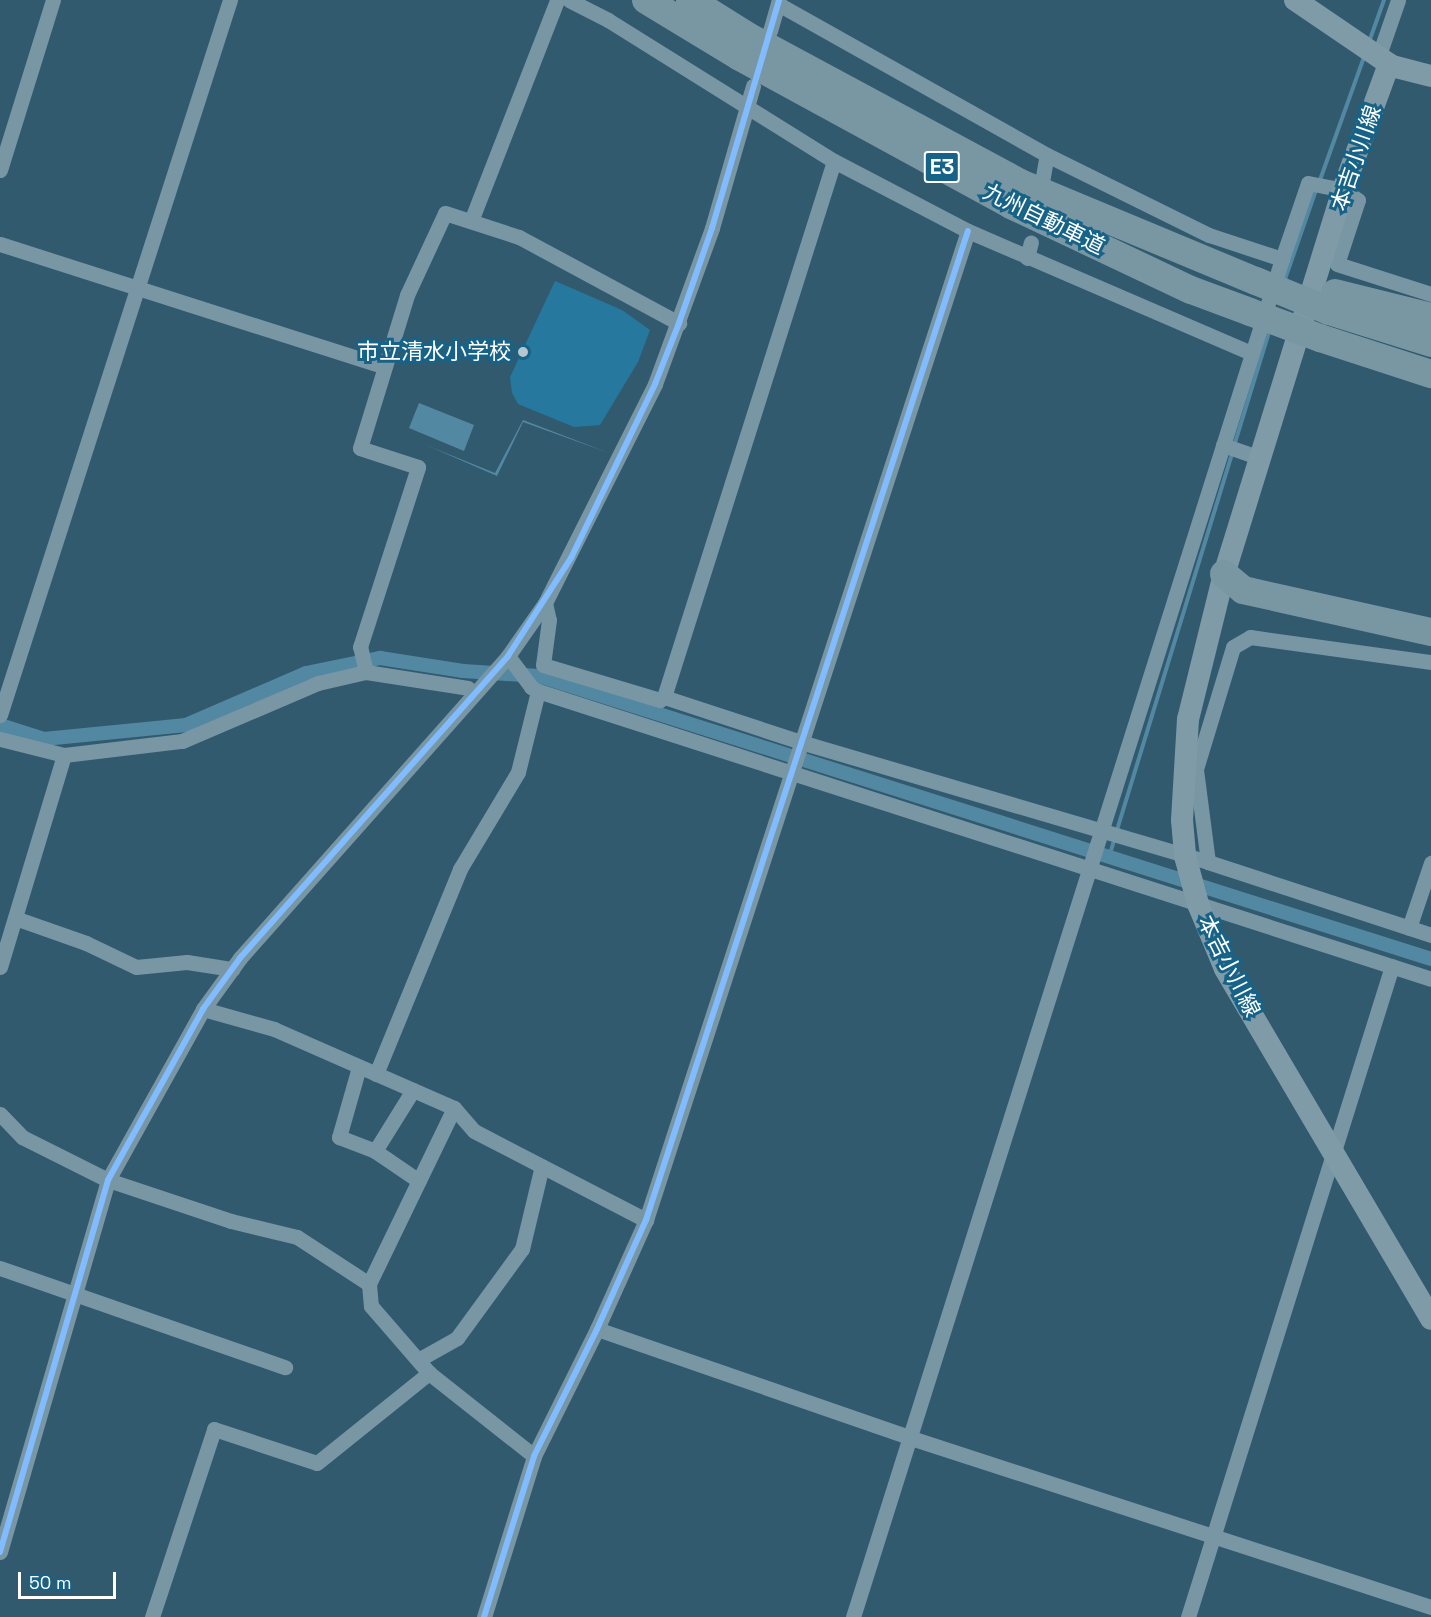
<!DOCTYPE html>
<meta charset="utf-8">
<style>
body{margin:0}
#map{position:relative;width:1431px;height:1617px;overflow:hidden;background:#315a6e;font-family:"Space Grotesk","Noto Sans JP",sans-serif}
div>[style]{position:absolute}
.green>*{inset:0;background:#27789e}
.water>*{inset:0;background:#5388a3}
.stream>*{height:4px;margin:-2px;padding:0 2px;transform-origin:2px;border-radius:2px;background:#5388a3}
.canal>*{height:14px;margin:-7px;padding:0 7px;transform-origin:7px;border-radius:7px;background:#5388a3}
.street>*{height:15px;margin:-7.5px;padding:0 7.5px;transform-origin:7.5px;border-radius:7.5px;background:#7896a4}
.secondary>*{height:22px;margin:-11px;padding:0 11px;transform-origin:11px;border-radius:11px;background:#7f9ba8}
.highway>*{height:28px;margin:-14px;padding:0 14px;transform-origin:14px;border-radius:14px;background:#7996a3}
.highway-bridge>*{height:28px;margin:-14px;padding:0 14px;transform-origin:14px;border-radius:14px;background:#7996a3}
.cycleway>*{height:6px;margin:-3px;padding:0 3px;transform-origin:3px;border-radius:3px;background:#80bcff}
.dots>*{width:16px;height:16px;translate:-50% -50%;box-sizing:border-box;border:3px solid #176388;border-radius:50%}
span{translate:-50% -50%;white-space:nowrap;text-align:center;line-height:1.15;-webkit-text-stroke:6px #176388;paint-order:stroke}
.shield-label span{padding:2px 4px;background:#176388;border:2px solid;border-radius:4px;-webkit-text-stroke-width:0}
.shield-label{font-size:21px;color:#fff;font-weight:700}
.street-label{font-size:22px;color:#fff}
.poi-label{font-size:22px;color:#fff}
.right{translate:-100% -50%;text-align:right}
.scale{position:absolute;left:18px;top:1572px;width:98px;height:27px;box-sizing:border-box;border:3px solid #fff;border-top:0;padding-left:8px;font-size:18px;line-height:21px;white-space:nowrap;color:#fff;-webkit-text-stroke:4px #176388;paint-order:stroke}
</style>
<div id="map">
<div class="green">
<i style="clip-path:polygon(555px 281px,622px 310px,650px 330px,638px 362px,600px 425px,574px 427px,518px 404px,512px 393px,510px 377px)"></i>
</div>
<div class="water">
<i style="clip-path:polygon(419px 403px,474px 425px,464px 451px,409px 428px)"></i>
<i style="clip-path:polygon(523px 420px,609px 453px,523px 422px,497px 476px,426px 445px,495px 473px)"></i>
</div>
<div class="stream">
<i style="left:1369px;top:42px;width:45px;rotate:-70.3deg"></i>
<i style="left:1320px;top:180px;width:131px;rotate:-70.3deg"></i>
<i style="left:1284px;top:282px;width:97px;rotate:-70.8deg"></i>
<i style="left:1234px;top:446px;width:122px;rotate:-72.9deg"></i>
<i style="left:1117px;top:830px;width:394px;rotate:-73deg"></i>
<i style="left:1109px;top:857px;width:21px;rotate:-73deg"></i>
</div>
<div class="canal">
<i style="left:0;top:725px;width:46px;rotate:17.7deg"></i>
<i style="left:44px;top:739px;width:143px;rotate:-5.6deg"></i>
<i style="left:186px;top:725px;width:131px;rotate:-23.4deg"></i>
<i style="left:306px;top:673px;width:76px;rotate:-11.5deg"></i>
<i style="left:380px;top:658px;width:84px;rotate:8.9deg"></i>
<i style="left:463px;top:671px;width:76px;rotate:3.8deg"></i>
<i style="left:539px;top:676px;width:936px;rotate:17.6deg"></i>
</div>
<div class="street">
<i style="left:569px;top:0;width:44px;rotate:27.1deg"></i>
<i style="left:608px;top:20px;width:266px;rotate:32deg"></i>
<i style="left:834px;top:161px;width:151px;rotate:27.6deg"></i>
<i style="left:968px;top:231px;width:308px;rotate:23.3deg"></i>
<i style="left:778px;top:4px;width:308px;rotate:29.3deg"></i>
<i style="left:1047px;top:155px;width:181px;rotate:26.3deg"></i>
<i style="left:1209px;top:235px;width:77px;rotate:18.2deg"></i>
<i style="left:1282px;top:259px;width:80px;rotate:-71.1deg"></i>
<i style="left:1308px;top:183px;width:36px;rotate:11deg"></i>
<i style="left:1343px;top:190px;width:18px;rotate:34deg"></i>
<i style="left:1358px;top:200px;width:67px;rotate:108.2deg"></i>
<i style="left:1337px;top:264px;width:99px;rotate:17.7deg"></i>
<i style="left:770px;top:31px;width:32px;rotate:-74deg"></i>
<i style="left:1379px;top:55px;width:58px;rotate:-70.9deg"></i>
<i style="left:0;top:170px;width:178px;rotate:-72.7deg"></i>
<i style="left:1042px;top:182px;width:27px;rotate:-80deg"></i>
<i style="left:471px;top:221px;width:237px;rotate:-68.7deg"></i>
<i style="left:0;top:244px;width:401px;rotate:17.7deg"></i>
<i style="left:1027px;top:258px;width:16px;rotate:-76deg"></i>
<i style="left:1223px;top:445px;width:37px;rotate:19deg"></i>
<i style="left:545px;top:603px;width:17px;rotate:77deg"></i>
<i style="left:549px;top:620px;width:45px;rotate:97.6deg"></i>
<i style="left:543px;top:665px;width:122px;rotate:16.7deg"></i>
<i style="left:660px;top:700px;width:5px;rotate:-37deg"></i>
<i style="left:664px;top:697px;width:147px;rotate:18.2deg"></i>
<i style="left:804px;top:743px;width:421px;rotate:16.4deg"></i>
<i style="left:1208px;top:862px;width:235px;rotate:18.1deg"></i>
<i style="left:508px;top:656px;width:39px;rotate:53deg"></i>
<i style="left:531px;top:687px;width:8px;rotate:30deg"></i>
<i style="left:538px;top:691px;width:938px;rotate:17.87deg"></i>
<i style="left:366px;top:672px;width:26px;rotate:-103deg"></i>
<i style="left:360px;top:647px;width:189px;rotate:-72.1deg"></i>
<i style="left:418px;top:467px;width:61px;rotate:-161.9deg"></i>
<i style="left:360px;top:448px;width:160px;rotate:-72.9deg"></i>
<i style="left:407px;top:295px;width:90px;rotate:-65.1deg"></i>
<i style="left:445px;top:213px;width:78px;rotate:18deg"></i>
<i style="left:519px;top:237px;width:182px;rotate:28.3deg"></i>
<i style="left:664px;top:697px;width:562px;rotate:-72.4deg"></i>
<i style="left:0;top:715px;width:751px;rotate:-72.17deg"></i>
<i style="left:0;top:739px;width:66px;rotate:14deg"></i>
<i style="left:64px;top:755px;width:119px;rotate:-6.8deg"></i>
<i style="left:182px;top:741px;width:148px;rotate:-23.1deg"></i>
<i style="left:318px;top:683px;width:49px;rotate:-12.9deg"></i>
<i style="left:366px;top:672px;width:103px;rotate:8.9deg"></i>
<i style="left:1208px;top:862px;width:94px;rotate:-97.4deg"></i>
<i style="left:1196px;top:769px;width:127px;rotate:-73.1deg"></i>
<i style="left:1233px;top:647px;width:20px;rotate:-30deg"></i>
<i style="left:1250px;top:637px;width:183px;rotate:7.9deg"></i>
<i style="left:15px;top:918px;width:75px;rotate:19.4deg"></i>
<i style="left:86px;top:943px;width:55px;rotate:25.6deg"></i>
<i style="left:136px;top:967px;width:51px;rotate:-5.6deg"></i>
<i style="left:187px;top:962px;width:46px;rotate:8.8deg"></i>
<i style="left:1409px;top:928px;width:69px;rotate:-71.3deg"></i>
<i style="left:0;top:967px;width:221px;rotate:-73.2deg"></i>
<i style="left:203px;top:1009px;width:74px;rotate:15.7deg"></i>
<i style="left:274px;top:1029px;width:197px;rotate:23.7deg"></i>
<i style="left:454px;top:1108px;width:30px;rotate:49deg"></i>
<i style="left:474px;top:1131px;width:194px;rotate:27.4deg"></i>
<i style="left:359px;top:1067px;width:73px;rotate:105.9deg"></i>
<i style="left:339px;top:1137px;width:39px;rotate:21deg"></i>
<i style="left:376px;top:1074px;width:222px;rotate:-67.7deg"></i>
<i style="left:460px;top:869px;width:113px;rotate:-59.1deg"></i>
<i style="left:518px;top:772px;width:83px;rotate:-76.1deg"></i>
<i style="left:413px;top:1090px;width:72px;rotate:121.9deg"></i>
<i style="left:375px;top:1151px;width:53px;rotate:34.3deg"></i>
<i style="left:454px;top:1108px;width:195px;rotate:115.8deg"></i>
<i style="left:369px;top:1284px;width:22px;rotate:85deg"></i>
<i style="left:371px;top:1306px;width:89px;rotate:49.1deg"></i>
<i style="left:429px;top:1373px;width:134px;rotate:38.3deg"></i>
<i style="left:0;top:1114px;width:32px;rotate:46deg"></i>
<i style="left:22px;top:1137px;width:96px;rotate:26.6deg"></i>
<i style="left:108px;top:1180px;width:130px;rotate:18.4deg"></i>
<i style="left:231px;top:1221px;width:68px;rotate:13.6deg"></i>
<i style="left:297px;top:1237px;width:86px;rotate:33.1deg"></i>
<i style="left:0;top:1268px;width:302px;rotate:19.2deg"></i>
<i style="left:597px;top:1329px;width:332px;rotate:19.1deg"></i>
<i style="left:911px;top:1438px;width:547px;rotate:18deg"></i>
<i style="left:418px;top:1360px;width:45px;rotate:-29.4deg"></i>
<i style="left:457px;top:1338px;width:110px;rotate:-53.9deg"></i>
<i style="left:522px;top:1249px;width:85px;rotate:-76.5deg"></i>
<i style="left:0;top:1552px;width:387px;rotate:-73.8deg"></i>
<i style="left:108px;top:1180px;width:196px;rotate:-60.9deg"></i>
<i style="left:203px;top:1009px;width:63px;rotate:-54deg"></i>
<i style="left:240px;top:958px;width:404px;rotate:-48.4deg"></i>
<i style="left:508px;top:656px;width:65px;rotate:-55.1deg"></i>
<i style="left:545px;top:603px;width:245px;rotate:-63.3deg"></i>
<i style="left:655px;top:384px;width:166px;rotate:-69.9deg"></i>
<i style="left:712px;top:228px;width:148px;rotate:-73.9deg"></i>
<i style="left:152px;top:1617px;width:198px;rotate:-71.7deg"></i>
<i style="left:214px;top:1429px;width:108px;rotate:18.3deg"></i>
<i style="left:317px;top:1463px;width:144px;rotate:-38.8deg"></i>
<i style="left:484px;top:1617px;width:169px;rotate:-72.7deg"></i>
<i style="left:534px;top:1456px;width:142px;rotate:-63.6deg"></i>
<i style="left:597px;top:1329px;width:120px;rotate:-65.8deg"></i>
<i style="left:646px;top:1220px;width:1040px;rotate:-71.97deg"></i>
<i style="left:853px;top:1617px;width:1424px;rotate:-72.47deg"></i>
<i style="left:1188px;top:1617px;width:682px;rotate:-72.6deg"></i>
</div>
<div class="secondary">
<i style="left:1295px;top:0;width:117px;rotate:34.2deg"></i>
<i style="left:1392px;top:66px;width:40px;rotate:14.4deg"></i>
<i style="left:1389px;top:64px;width:134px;rotate:110.1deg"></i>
<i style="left:1343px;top:190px;width:402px;rotate:107.2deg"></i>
<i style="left:1224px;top:574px;width:149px;rotate:103.9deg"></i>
<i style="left:1188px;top:719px;width:101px;rotate:93.4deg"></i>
<i style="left:1182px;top:820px;width:36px;rotate:85deg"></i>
<i style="left:1185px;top:856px;width:50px;rotate:74.8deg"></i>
<i style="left:1198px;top:904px;width:70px;rotate:67.4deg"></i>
<i style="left:1225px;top:969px;width:406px;rotate:59.5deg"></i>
</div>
<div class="highway">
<i style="left:646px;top:0;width:110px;rotate:31.2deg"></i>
<i style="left:740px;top:57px;width:309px;rotate:28.6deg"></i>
<i style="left:1011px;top:205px;width:199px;rotate:25.3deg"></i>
<i style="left:1191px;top:290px;width:63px;rotate:20.4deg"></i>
<i style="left:690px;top:0;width:72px;rotate:31.9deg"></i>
<i style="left:751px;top:38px;width:306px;rotate:28.3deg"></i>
<i style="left:1020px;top:183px;width:256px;rotate:22.6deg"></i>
<i style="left:1335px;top:293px;width:99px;rotate:14deg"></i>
<i style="left:1329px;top:311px;width:107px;rotate:17.4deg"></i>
<i style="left:1320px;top:338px;width:117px;rotate:18deg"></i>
<i style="left:1224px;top:574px;width:25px;rotate:40deg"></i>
<i style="left:1243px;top:590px;width:193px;rotate:12.6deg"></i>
</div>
<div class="highway-bridge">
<i style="left:1256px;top:281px;width:79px;rotate:22.3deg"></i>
<i style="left:1250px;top:312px;width:75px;rotate:20.4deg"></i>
</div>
<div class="cycleway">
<i style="left:0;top:1552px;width:387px;rotate:-73.8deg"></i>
<i style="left:108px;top:1180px;width:196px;rotate:-60.9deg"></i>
<i style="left:203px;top:1009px;width:63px;rotate:-54deg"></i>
<i style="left:240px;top:958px;width:404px;rotate:-48.4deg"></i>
<i style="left:508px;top:656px;width:117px;rotate:-57.3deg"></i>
<i style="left:571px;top:558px;width:193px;rotate:-64.2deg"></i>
<i style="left:655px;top:384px;width:66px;rotate:-68.5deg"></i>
<i style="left:679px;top:323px;width:101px;rotate:-70.8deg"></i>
<i style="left:712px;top:228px;width:238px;rotate:-73.6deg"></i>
<i style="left:484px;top:1617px;width:169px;rotate:-72.7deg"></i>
<i style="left:534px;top:1456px;width:142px;rotate:-63.6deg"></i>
<i style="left:597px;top:1329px;width:120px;rotate:-65.8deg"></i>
<i style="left:646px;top:1220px;width:1040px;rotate:-71.97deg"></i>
</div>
<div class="dots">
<i style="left:523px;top:352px;background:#b7c5cc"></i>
</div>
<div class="shield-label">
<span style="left:942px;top:167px">E3</span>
</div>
<div class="street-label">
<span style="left:1356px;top:158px;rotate:-71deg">本吉小川線</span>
<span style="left:1044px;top:219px;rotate:26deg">九州自動車道</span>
<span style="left:1229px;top:966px;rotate:63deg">本吉小川線</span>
</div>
<div class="poi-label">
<span class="right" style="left:511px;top:352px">市立清水小学校</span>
</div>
<div class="scale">50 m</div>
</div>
